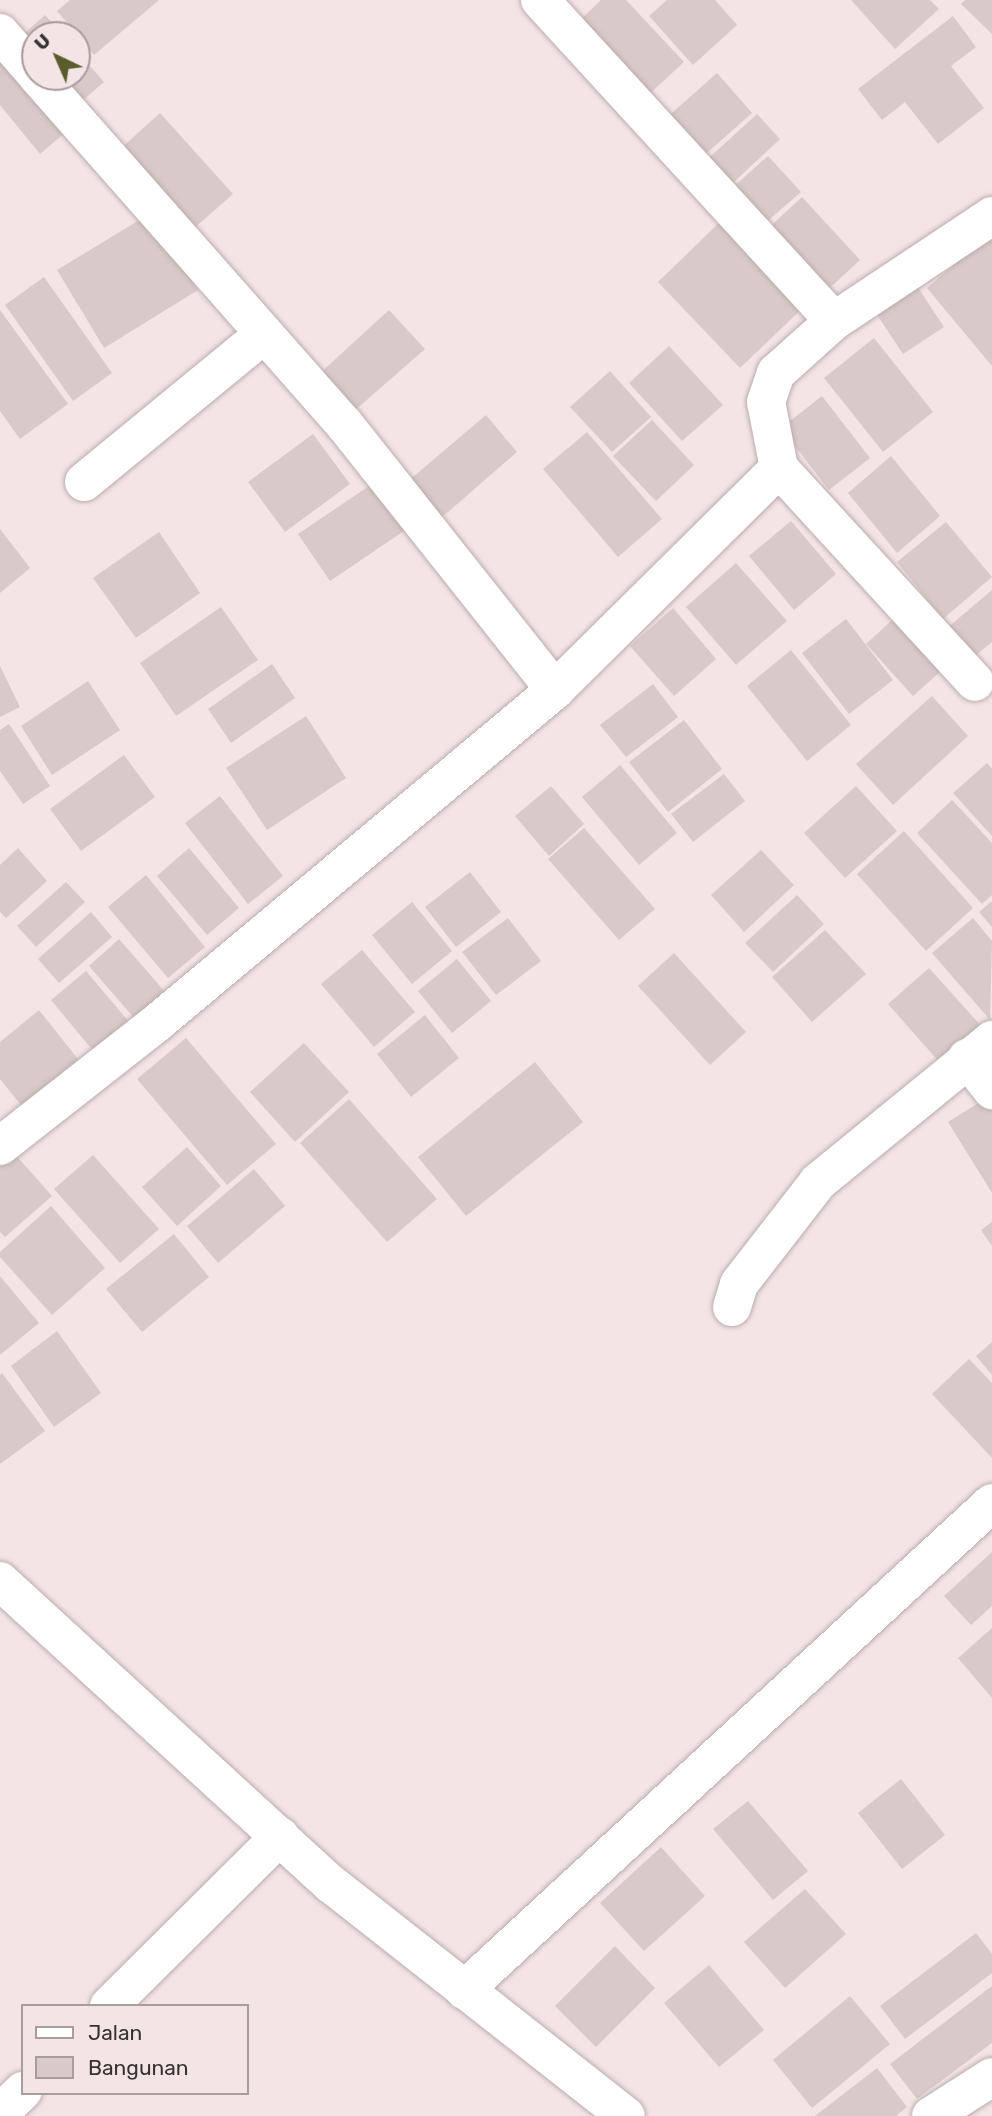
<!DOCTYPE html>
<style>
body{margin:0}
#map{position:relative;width:992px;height:2116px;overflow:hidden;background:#f3e4e6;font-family:Rubik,sans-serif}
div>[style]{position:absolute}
.building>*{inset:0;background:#d8cac8}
.roads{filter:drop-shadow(0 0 2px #baacae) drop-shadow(0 0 2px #baacae)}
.minor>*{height:38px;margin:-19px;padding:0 19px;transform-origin:19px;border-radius:19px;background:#fff}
span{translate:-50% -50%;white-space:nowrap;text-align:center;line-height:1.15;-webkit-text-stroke:5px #f3e4e6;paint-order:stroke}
.legend{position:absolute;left:21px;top:2004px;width:228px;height:91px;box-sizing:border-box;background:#f3e4e6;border:2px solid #a79c9e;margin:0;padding:9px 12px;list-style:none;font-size:21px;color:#363132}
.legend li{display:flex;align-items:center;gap:14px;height:35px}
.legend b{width:35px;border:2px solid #a79c9e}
.north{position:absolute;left:21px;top:21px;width:70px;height:70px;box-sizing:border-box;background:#f3e4e6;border:2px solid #a79c9e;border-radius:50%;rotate:316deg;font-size:19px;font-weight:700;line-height:28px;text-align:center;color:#363132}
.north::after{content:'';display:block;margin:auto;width:24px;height:32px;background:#5a5d2b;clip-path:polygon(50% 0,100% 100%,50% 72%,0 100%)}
</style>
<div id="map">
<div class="building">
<i style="clip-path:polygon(70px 0,159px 0,94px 55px,57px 11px)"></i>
<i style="clip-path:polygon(601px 0,626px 0,684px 62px,646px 97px,577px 23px)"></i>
<i style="clip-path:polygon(667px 0,715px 0,737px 25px,693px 65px,649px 16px)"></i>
<i style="clip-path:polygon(851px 0,930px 0,939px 9px,895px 49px)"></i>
<i style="clip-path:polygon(965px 0,992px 0,992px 34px,961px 4px)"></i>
<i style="clip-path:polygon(45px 15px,63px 35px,35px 35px,35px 60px,17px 40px)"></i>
<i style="clip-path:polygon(953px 16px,976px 47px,951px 66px,984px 108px,938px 144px,905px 102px,882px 120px,858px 89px)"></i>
<i style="clip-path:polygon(77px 51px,104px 82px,75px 107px,50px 77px,77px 77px)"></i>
<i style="clip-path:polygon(0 62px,73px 126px,40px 154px,0 105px)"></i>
<i style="clip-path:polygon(717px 73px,752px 113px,700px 159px,664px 120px)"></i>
<i style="clip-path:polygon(160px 113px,233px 194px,191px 231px,119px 150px)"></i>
<i style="clip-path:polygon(757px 114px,780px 139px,723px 192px,700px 166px)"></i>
<i style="clip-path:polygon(768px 156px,801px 192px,763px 225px,730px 190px)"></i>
<i style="clip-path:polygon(802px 197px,860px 260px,821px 296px,763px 233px)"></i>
<i style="clip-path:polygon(151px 213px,198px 290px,104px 348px,57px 270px)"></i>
<i style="clip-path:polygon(726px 216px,809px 302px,740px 368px,658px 282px)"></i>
<i style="clip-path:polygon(989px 235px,992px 238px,992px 366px,927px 288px)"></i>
<i style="clip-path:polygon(44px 277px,112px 373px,73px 401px,5px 305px)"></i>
<i style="clip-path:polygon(913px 280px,944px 327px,903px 354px,872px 307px)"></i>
<i style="clip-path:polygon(0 310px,68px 404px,20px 439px,0 411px)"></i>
<i style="clip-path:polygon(389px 310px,425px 349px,353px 412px,319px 374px)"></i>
<i style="clip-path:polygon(874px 338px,933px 412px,883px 452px,824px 378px)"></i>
<i style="clip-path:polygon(669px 346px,723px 405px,682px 441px,629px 383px)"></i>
<i style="clip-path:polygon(610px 371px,651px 417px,612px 452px,570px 407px)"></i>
<i style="clip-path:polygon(822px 396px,870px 458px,829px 490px,781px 428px)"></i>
<i style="clip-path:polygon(486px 415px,517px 452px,440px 519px,407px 482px)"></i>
<i style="clip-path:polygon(652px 420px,694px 465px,656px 501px,613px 456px)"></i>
<i style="clip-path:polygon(587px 432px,662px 519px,618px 557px,543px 469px)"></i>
<i style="clip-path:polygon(313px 434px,350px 484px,285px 532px,248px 482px)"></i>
<i style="clip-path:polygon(891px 456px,940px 516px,897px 553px,848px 493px)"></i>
<i style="clip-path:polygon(375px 482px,407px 529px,330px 581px,298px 534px)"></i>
<i style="clip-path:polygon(791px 521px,836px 574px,794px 610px,749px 556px)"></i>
<i style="clip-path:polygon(946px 522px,992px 577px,943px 619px,897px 562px)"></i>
<i style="clip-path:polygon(0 529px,30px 568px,0 593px)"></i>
<i style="clip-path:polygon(159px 532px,200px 593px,136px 638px,93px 578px)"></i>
<i style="clip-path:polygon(736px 563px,787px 621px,736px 665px,686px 607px)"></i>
<i style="clip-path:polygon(992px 590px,992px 642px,971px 659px,946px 629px)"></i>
<i style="clip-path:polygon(221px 607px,258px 660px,176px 716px,140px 663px)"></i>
<i style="clip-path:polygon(673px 608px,716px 659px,674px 696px,630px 646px)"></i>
<i style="clip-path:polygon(902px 611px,950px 663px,913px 696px,866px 644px)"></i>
<i style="clip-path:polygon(846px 619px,893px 680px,849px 714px,802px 653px)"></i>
<i style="clip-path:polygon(791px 650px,851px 725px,807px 761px,747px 686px)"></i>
<i style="clip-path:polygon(272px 664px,295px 698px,231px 743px,208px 709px)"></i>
<i style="clip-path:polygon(0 666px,20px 707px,0 717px)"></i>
<i style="clip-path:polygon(88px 681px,120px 730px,52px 775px,21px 726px)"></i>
<i style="clip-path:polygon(653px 684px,678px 717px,626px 757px,600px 725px)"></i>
<i style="clip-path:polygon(932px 696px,968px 736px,893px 805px,856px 764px)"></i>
<i style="clip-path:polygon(306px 716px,346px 778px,267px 830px,226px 768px)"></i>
<i style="clip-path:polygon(684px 720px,722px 769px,668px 812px,629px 762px)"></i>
<i style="clip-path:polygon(9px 724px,50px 786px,23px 804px,0 771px,0 730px)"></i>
<i style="clip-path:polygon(124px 755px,155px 797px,81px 851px,50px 809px)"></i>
<i style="clip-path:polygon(987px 763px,992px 769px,992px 836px,953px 793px)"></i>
<i style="clip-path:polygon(620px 765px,677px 833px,639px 865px,582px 797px)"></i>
<i style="clip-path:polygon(724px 774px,745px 801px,693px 842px,671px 814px)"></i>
<i style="clip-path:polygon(551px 786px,584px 824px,549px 856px,515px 816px)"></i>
<i style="clip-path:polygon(856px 786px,897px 831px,845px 878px,804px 833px)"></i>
<i style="clip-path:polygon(220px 796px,283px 876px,248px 904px,185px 823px)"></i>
<i style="clip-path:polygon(952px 800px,992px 843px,992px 895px,982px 904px,917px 833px)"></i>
<i style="clip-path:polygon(584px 828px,655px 909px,619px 940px,548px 859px)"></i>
<i style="clip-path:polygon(904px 831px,973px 908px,926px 951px,857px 874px)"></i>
<i style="clip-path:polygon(18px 848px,47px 881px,6px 918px,0 912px,0 865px)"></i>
<i style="clip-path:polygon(189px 848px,239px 908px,207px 935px,157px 876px)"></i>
<i style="clip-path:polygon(761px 850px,794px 885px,744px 932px,711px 895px)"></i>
<i style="clip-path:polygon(470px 872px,501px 912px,456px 947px,425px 907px)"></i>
<i style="clip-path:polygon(146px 875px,205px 947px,168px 978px,108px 907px)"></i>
<i style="clip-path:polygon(66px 882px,85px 902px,36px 947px,17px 926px)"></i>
<i style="clip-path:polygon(797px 895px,824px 924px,773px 972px,745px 943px)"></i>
<i style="clip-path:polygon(992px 901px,992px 927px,979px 912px)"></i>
<i style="clip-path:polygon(412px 902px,452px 951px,412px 984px,372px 935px)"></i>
<i style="clip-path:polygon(91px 912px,112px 937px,59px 983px,38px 959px)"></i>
<i style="clip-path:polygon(508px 918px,541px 961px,496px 995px,462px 952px)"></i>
<i style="clip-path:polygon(973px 918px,992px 941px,990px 1020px,932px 953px)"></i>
<i style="clip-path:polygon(825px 930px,866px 974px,812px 1022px,772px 977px)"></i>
<i style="clip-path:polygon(119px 939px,166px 993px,135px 1019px,89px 966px)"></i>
<i style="clip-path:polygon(362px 950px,415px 1012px,374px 1047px,321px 984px)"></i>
<i style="clip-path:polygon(674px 953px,746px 1032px,710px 1065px,638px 986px)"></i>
<i style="clip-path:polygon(457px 959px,491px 1001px,452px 1033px,418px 991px)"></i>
<i style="clip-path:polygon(929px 968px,983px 1028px,942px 1065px,888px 1004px)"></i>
<i style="clip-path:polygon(86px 971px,135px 1029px,100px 1059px,51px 1000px)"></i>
<i style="clip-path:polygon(39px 1010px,81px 1063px,25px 1110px,0 1079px,0 1042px)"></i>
<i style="clip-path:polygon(425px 1015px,459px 1058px,411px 1097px,377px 1054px)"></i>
<i style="clip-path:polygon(186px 1038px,276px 1144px,227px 1185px,137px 1079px)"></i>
<i style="clip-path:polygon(304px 1043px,349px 1092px,295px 1142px,250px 1092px)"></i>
<i style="clip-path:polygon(535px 1062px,583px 1122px,466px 1216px,418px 1157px)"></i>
<i style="clip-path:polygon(988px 1097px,992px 1104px,992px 1193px,948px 1122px)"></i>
<i style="clip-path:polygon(349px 1099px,437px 1199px,387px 1242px,300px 1143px)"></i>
<i style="clip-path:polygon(187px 1147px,221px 1186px,177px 1226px,142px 1187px)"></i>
<i style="clip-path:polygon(14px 1153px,52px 1196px,5px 1237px,0 1232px,0 1165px)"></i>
<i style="clip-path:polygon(93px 1155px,159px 1229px,120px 1263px,54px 1189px)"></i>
<i style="clip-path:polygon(254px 1169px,285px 1206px,218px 1263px,187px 1226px)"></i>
<i style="clip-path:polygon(51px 1206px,105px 1268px,52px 1315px,0 1257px,0 1252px)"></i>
<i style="clip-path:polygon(992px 1222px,992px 1246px,981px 1230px)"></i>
<i style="clip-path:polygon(174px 1234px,209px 1277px,142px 1332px,106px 1289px)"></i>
<i style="clip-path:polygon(0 1276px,39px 1323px,0 1355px)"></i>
<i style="clip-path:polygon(57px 1331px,101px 1393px,54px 1427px,11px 1366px)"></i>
<i style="clip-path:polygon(992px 1342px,992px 1375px,976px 1356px)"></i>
<i style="clip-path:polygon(969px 1359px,992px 1383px,992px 1458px,932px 1394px)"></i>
<i style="clip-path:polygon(2px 1373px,45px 1431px,0 1464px,0 1375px)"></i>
<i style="clip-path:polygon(992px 1552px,992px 1606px,971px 1625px,944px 1596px)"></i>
<i style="clip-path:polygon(992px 1628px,992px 1698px,958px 1658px)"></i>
<i style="clip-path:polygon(901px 1779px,945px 1835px,902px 1869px,858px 1813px)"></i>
<i style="clip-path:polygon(748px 1801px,808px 1871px,773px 1900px,713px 1829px)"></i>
<i style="clip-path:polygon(661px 1847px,705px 1896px,644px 1951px,600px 1903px)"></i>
<i style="clip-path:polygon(805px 1889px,846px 1934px,785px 1988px,744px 1942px)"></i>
<i style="clip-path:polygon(976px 1933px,992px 1954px,992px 1973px,905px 2039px,880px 2006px)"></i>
<i style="clip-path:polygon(615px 1946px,655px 1988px,596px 2047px,555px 2006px)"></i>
<i style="clip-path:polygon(709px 1965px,764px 2030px,719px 2067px,664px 2003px)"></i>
<i style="clip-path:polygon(992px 1986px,992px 2043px,917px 2099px,890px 2064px)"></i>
<i style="clip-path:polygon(850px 1996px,890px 2044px,812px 2108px,773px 2060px)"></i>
<i style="clip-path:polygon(877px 2068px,907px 2107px,896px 2116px,815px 2116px)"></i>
</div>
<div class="roads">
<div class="minor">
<i style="left:540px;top:0;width:435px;rotate:47.5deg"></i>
<i style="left:0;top:33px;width:53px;rotate:48.8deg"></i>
<i style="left:38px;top:77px;width:464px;rotate:48.6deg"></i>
<i style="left:345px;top:425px;width:338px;rotate:51.6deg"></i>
<i style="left:779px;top:468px;width:290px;rotate:47.5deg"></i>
<i style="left:84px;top:482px;width:232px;rotate:-39.4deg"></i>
<i style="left:967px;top:1058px;width:41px;rotate:52deg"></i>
<i style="left:0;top:1146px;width:201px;rotate:-38.1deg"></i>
<i style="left:158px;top:1022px;width:518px;rotate:-39.9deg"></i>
<i style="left:555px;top:690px;width:315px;rotate:-44.7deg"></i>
<i style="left:779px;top:468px;width:67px;rotate:-101.1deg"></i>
<i style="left:766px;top:402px;width:31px;rotate:-71deg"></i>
<i style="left:776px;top:373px;width:78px;rotate:-41.9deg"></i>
<i style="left:834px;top:321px;width:190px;rotate:-33.6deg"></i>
<i style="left:732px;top:1307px;width:24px;rotate:-73deg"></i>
<i style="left:739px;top:1284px;width:129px;rotate:-52.2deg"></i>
<i style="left:818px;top:1182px;width:225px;rotate:-39.2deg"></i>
<i style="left:0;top:1581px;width:449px;rotate:42.5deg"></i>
<i style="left:331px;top:1884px;width:375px;rotate:38.2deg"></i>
<i style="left:464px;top:1990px;width:718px;rotate:-42.69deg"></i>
<i style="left:109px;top:2006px;width:241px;rotate:-44.8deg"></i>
<i style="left:0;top:2113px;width:32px;rotate:-44deg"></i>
<i style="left:931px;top:2116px;width:72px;rotate:-32.6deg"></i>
</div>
</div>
<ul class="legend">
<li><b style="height:9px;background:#fff"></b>Jalan</li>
<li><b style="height:19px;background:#d8cac8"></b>Bangunan</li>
</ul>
<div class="north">U</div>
</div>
